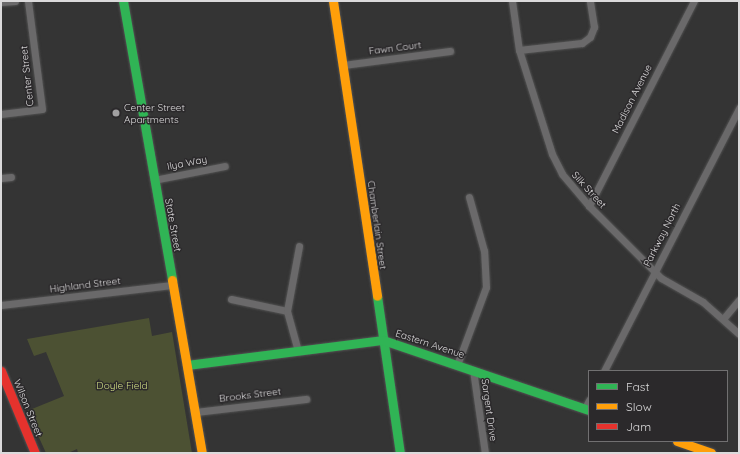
<!DOCTYPE html>
<style>
body{margin:0}
#map{position:relative;width:740px;height:454px;overflow:hidden;background:#343434;font-family:Quicksand,sans-serif}
div>[style]{position:absolute}
.green>*{inset:0;background:#4c5133}
.roads{filter:drop-shadow(0 0 1px #525252) drop-shadow(0 0 1px #525252)}
.street>*{height:7px;margin:-3.5px;padding:0 3.5px;transform-origin:3.5px;border-radius:3.5px;background:#6a696a}
.fast>*{height:9px;margin:-4.5px;padding:0 4.5px;transform-origin:4.5px;border-radius:4.5px;background:#30b455}
.slow>*{height:9px;margin:-4.5px;padding:0 4.5px;transform-origin:4.5px;border-radius:4.5px;background:#ff9f0a}
.jam>*{height:9px;margin:-4.5px;padding:0 4.5px;transform-origin:4.5px;border-radius:4.5px;background:#e5322d}
.dots>*{width:11px;height:11px;translate:-50% -50%;box-sizing:border-box;border:2px solid #2b292b;border-radius:50%}
span{translate:-50% -50%;white-space:nowrap;text-align:center;line-height:1.15;-webkit-text-stroke:3px #2b292b;paint-order:stroke}
.street-label{font-size:10px;color:#dbdadb}
.poi-label{font-size:10px;color:#dbdadb}
.left{translate:0 -50%;text-align:left}
.park-label{font-size:10px;color:#d1de84}
.frame{position:absolute;inset:0;border:2px solid #dbdadb;pointer-events:none}
.legend{position:absolute;left:588px;top:370px;width:140px;height:72px;box-sizing:border-box;background:#2b292b;border:1px solid #717071;margin:0;padding:5px 7px;list-style:none;font-size:12px;color:#dbdadb}
.legend li{display:flex;align-items:center;gap:8px;height:20px}
.legend b{width:20px;border:1px solid #717071}
</style>
<div id="map">
<div class="green">
<i style="clip-path:polygon(149px 318px,152px 336px,172px 332px,192px 453px,78px 453px,77px 449px,68px 453px,46px 453px,27px 411px,64px 396px,46px 352px,34px 356px,27px 339px)"></i>
</div>
<div class="roads">
<div class="street">
<i style="left:512px;top:1px;width:49px;rotate:81.9deg"></i>
<i style="left:519px;top:50px;width:109px;rotate:72.4deg"></i>
<i style="left:552px;top:154px;width:22px;rotate:63deg"></i>
<i style="left:562px;top:174px;width:42px;rotate:49.8deg"></i>
<i style="left:589px;top:206px;width:102px;rotate:45deg"></i>
<i style="left:661px;top:278px;width:48px;rotate:29.7deg"></i>
<i style="left:703px;top:302px;width:48px;rotate:41.6deg"></i>
<i style="left:1px;top:2px;width:14px;rotate:-4deg"></i>
<i style="left:519px;top:50px;width:63px;rotate:-6.3deg"></i>
<i style="left:582px;top:43px;width:10px;rotate:-37deg"></i>
<i style="left:590px;top:37px;width:11px;rotate:-68deg"></i>
<i style="left:594px;top:27px;width:26px;rotate:-99deg"></i>
<i style="left:343px;top:65px;width:108px;rotate:-7.5deg"></i>
<i style="left:1px;top:114px;width:41px;rotate:-7deg"></i>
<i style="left:42px;top:109px;width:109px;rotate:-97.4deg"></i>
<i style="left:1px;top:178px;width:10px;rotate:-6deg"></i>
<i style="left:154px;top:180px;width:72px;rotate:-11.2deg"></i>
<i style="left:589px;top:206px;width:230px;rotate:-62.9deg"></i>
<i style="left:231px;top:299px;width:57px;rotate:12.1deg"></i>
<i style="left:1px;top:305px;width:172px;rotate:-6.7deg"></i>
<i style="left:723px;top:319px;width:25px;rotate:-50deg"></i>
<i style="left:298px;top:351px;width:41px;rotate:-105.4deg"></i>
<i style="left:287px;top:311px;width:66px;rotate:-79.5deg"></i>
<i style="left:457px;top:365px;width:83px;rotate:-69.6deg"></i>
<i style="left:486px;top:287px;width:36px;rotate:-93deg"></i>
<i style="left:484px;top:251px;width:56px;rotate:-105.5deg"></i>
<i style="left:473px;top:370px;width:84px;rotate:81.8deg"></i>
<i style="left:604px;top:371px;width:296px;rotate:-62.8deg"></i>
<i style="left:585px;top:408px;width:9px;rotate:-63deg"></i>
<i style="left:195px;top:412px;width:112px;rotate:-6.7deg"></i>
</div>
<div class="fast">
<i style="left:123px;top:1px;width:283px;rotate:80deg"></i>
<i style="left:377px;top:296px;width:159px;rotate:81.7deg"></i>
<i style="left:187px;top:365px;width:198px;rotate:-7.3deg"></i>
<i style="left:383px;top:340px;width:218px;rotate:18.8deg"></i>
</div>
<div class="slow">
<i style="left:333px;top:1px;width:298px;rotate:81.5deg"></i>
<i style="left:172px;top:280px;width:176px;rotate:80.2deg"></i>
<i style="left:677px;top:441px;width:36px;rotate:19deg"></i>
</div>
<div class="jam">
<i style="left:1px;top:371px;width:89px;rotate:67.5deg"></i>
</div>
</div>
<div class="dots">
<i style="left:116px;top:113px;background:#a1a0a1"></i>
</div>
<div class="street-label">
<span style="left:395px;top:48px;rotate:-7deg">Fawn Court</span>
<span style="left:27px;top:76px;rotate:-96deg">Center Street</span>
<span style="left:632px;top:99px;rotate:-63deg">Madison Avenue</span>
<span style="left:187px;top:163px;rotate:-11deg">Ilya Way</span>
<span style="left:589px;top:190px;rotate:48deg">Silk Street</span>
<span style="left:173px;top:225px;rotate:80deg">State Street</span>
<span style="left:377px;top:225px;rotate:82deg">Chamberlain Street</span>
<span style="left:662px;top:235px;rotate:-63deg">Parkway North</span>
<span style="left:85px;top:285px;rotate:-7deg">Highland Street</span>
<span style="left:430px;top:344px;rotate:18deg">Eastern Avenue</span>
<span style="left:250px;top:395px;rotate:-7deg">Brooks Street</span>
<span style="left:28px;top:408px;rotate:68deg">Wilson Street</span>
<span style="left:489px;top:410px;rotate:82deg">Sargent Drive</span>
</div>
<div class="poi-label">
<span class="left" style="left:124px;top:113px">Center Street<br>Apartments</span>
</div>
<div class="park-label">
<span style="left:122px;top:386px">Doyle Field</span>
</div>
<div class="frame"></div>
<ul class="legend">
<li><b style="height:5px;background:#30b455"></b>Fast</li>
<li><b style="height:5px;background:#ff9f0a"></b>Slow</li>
<li><b style="height:5px;background:#e5322d"></b>Jam</li>
</ul>
</div>
